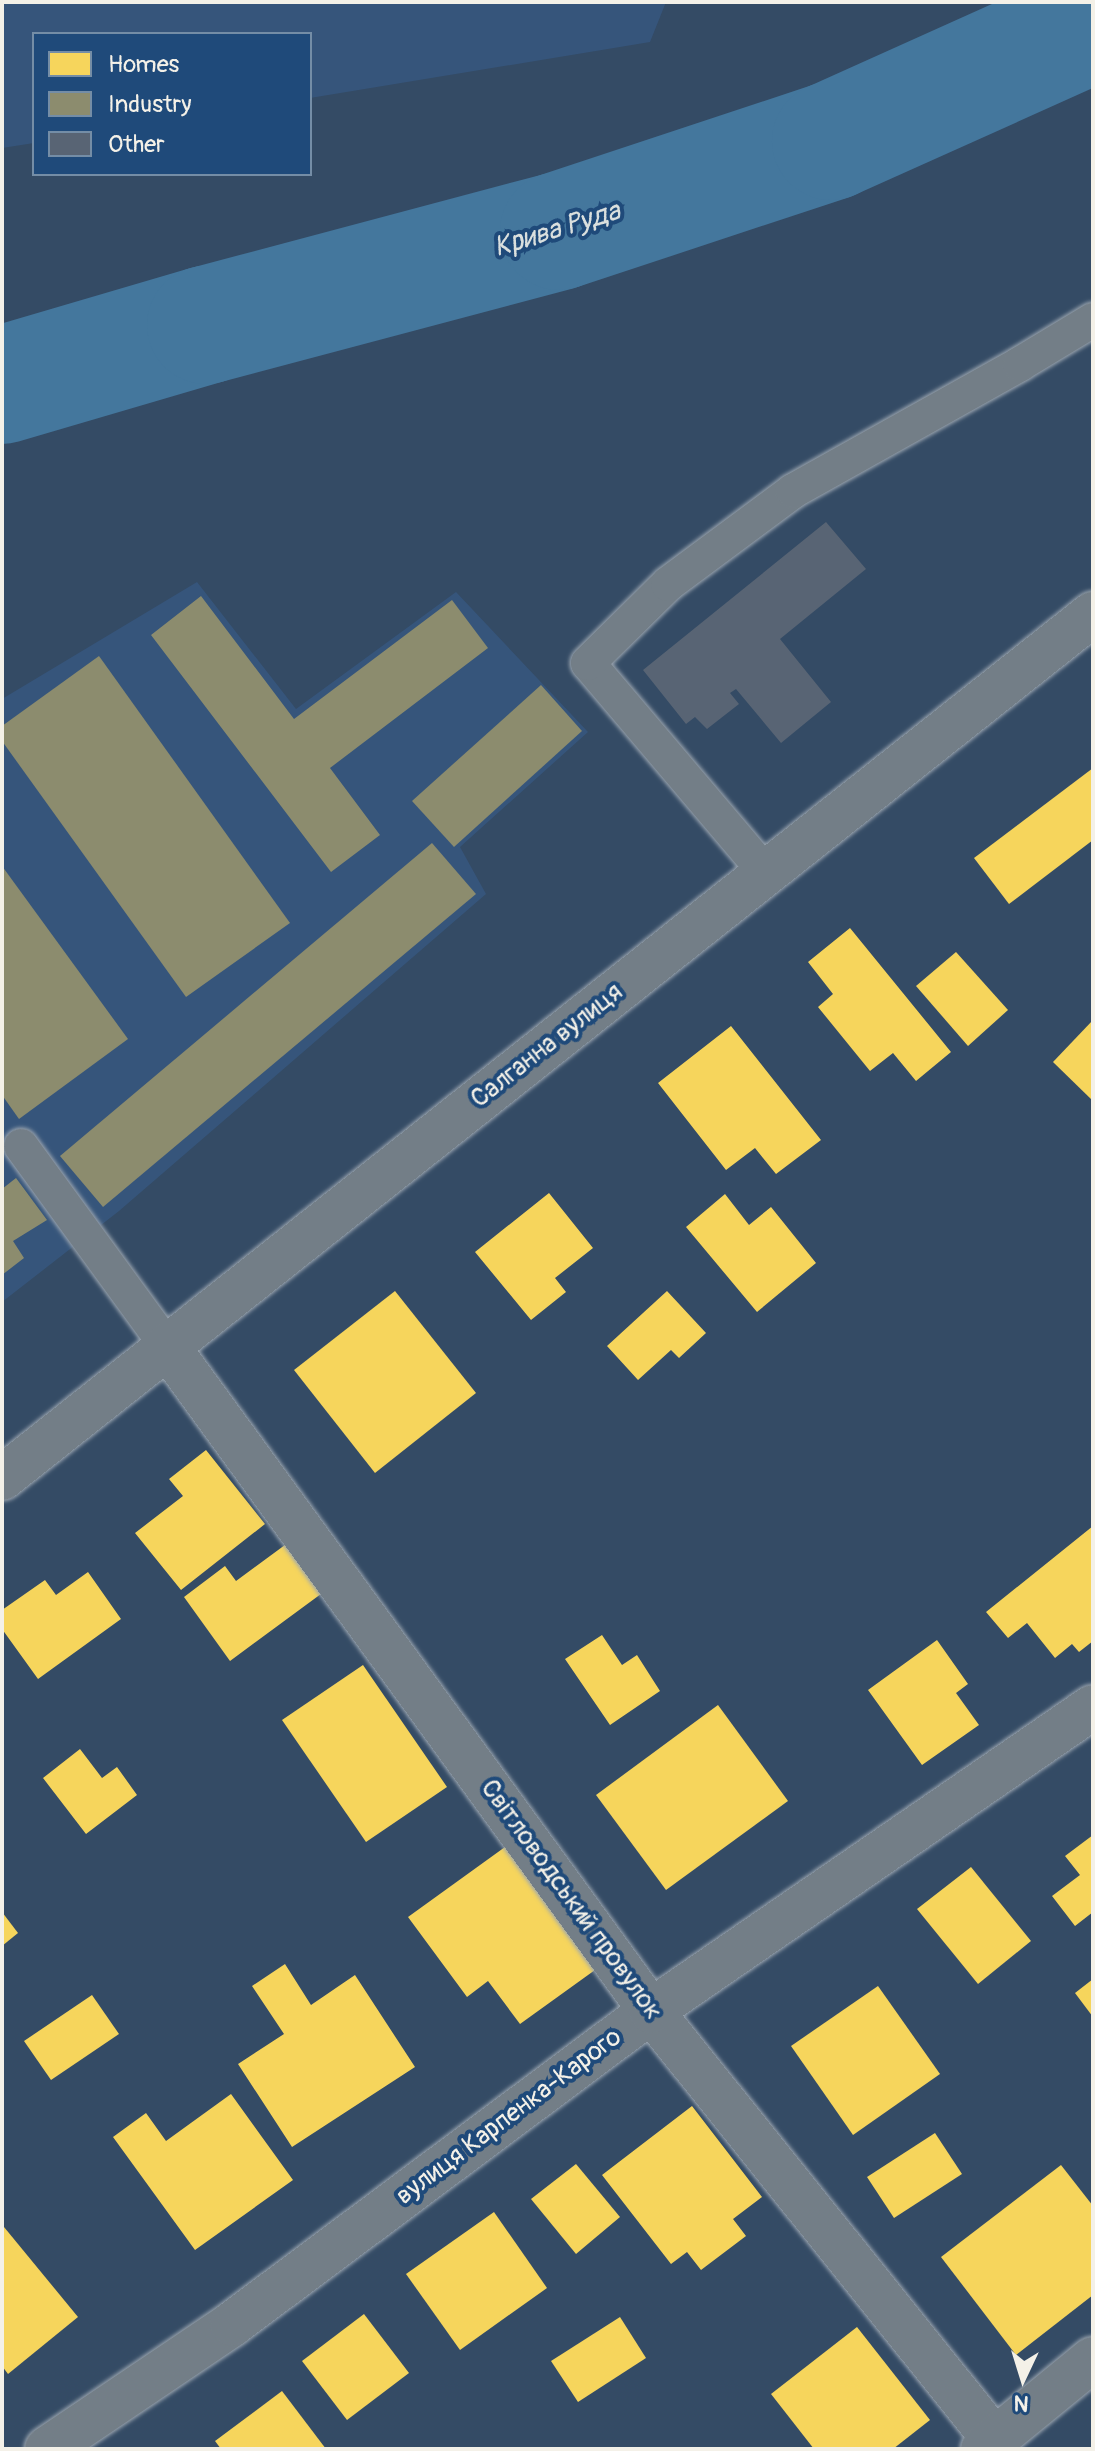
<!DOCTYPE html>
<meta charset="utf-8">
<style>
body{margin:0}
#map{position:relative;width:1095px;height:2451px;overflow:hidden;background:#344b65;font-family:Pangolin,sans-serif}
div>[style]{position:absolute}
.built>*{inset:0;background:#36557b}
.homes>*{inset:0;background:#f6d55c}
.industry>*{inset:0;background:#8c8c6e}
.river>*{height:118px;margin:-59px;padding:0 59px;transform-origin:59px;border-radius:59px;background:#44779d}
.building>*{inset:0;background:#586474}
.roads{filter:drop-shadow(0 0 2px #9ba5af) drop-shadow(0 0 2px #9ba5af)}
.lane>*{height:34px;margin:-17px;padding:0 17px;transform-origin:17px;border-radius:17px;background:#737e87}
.street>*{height:44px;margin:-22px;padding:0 22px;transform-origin:22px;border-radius:22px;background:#737e87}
.secondary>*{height:44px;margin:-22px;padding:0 22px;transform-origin:22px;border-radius:22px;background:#737e87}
span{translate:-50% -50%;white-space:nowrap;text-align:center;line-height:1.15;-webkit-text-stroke:8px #1f4a7a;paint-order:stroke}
.street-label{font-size:26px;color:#f4f1e8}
.water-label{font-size:28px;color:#dadfde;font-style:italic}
.frame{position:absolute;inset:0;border:4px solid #f4f1e8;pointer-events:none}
.legend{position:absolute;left:32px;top:32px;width:280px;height:144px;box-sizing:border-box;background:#1f4a7a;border:2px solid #748da6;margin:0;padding:10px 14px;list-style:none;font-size:24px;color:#f4f1e8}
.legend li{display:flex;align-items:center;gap:16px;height:40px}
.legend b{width:40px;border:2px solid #748da6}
.north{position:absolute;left:983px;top:2339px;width:80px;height:80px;-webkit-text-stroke:6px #1f4a7a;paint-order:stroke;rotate:184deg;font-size:22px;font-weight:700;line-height:32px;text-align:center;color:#f4f1e8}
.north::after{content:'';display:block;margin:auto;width:28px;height:36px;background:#f4f1e8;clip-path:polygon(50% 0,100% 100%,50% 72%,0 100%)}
</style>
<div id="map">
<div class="built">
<i style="clip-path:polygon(2px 2px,666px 2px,650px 42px,310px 98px,310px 34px,34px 34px,34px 143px,2px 148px)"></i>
<i style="clip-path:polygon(197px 582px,296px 709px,456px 592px,588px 732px,460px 847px,486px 894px,119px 1211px,2px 1302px,2px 699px)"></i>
</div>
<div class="homes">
<i style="clip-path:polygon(1093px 768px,1093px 840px,1009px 904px,974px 858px)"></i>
<i style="clip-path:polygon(850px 928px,951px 1052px,916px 1081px,893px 1053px,870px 1071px,818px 1007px,833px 994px,808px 962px)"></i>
<i style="clip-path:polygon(956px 952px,1008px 1010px,968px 1046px,916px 986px)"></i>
<i style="clip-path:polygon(1093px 1020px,1093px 1101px,1053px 1062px)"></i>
<i style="clip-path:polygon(731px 1026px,821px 1140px,776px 1174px,755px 1148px,726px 1170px,658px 1083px)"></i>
<i style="clip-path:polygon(549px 1193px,593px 1248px,555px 1278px,566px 1292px,531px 1320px,475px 1252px)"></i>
<i style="clip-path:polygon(725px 1194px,749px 1225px,771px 1207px,816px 1263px,757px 1312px,686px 1227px)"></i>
<i style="clip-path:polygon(395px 1291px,476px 1393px,375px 1473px,294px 1370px)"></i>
<i style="clip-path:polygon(667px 1291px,706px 1333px,679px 1358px,671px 1350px,638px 1380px,607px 1346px)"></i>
<i style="clip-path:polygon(206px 1450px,265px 1524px,181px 1590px,135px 1533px,183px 1496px,169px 1479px)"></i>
<i style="clip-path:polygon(1093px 1526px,1093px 1641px,1079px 1652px,1072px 1644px,1055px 1658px,1027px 1623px,1008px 1638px,986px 1612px)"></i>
<i style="clip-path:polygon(289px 1542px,325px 1591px,230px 1661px,184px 1597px,225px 1566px,236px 1581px)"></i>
<i style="clip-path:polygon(88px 1572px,121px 1619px,38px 1679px,2px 1629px,2px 1610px,45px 1580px,56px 1595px)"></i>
<i style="clip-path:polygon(602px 1635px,622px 1665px,637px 1655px,660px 1691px,610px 1725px,565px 1659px)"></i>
<i style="clip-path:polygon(937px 1640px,968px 1684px,956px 1693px,979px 1725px,922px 1765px,868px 1690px)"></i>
<i style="clip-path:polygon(363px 1665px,447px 1787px,366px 1842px,282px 1720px)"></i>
<i style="clip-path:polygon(718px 1705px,788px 1801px,666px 1890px,596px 1795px)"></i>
<i style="clip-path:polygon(80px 1749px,102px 1778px,117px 1767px,137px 1795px,86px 1834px,43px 1778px)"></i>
<i style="clip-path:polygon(1093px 1835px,1093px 1912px,1075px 1926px,1052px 1896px,1080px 1875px,1065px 1856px)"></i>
<i style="clip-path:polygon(505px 1847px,595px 1970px,520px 2024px,488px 1981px,467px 1997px,408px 1917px)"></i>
<i style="clip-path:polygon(971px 1867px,1031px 1941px,978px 1984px,917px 1909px)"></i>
<i style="clip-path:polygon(2px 1912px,18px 1933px,2px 1946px)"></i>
<i style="clip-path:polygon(285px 1964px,311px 2005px,355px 1975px,415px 2067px,292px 2147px,238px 2064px,284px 2034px,252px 1986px)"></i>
<i style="clip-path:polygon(1093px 1979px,1093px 2017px,1075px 1993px)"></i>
<i style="clip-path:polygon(878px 1986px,940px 2074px,853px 2135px,791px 2046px)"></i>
<i style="clip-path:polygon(92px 1995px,119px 2034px,51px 2080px,24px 2041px)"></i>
<i style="clip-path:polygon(231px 2094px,293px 2180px,195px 2250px,113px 2137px,146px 2113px,166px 2141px)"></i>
<i style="clip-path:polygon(692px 2106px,762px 2197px,733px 2219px,746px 2236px,701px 2270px,687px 2252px,671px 2264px,602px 2175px)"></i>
<i style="clip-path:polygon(935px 2133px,962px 2174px,894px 2218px,867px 2177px)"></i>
<i style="clip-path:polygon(576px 2164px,620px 2217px,576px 2254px,531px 2199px)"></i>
<i style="clip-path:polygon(1061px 2165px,1093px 2206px,1093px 2295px,1016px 2355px,941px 2257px)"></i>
<i style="clip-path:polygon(494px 2212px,547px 2288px,460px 2350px,406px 2274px)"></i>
<i style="clip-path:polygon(4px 2227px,78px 2317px,8px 2374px,2px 2366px)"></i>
<i style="clip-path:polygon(364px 2314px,409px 2373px,347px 2420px,302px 2361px)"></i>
<i style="clip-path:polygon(620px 2317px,646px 2358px,578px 2402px,551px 2361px)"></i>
<i style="clip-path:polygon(857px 2327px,930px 2420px,893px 2449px,814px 2449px,771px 2394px)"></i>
<i style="clip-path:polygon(282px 2391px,326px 2449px,221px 2449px,215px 2441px)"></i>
</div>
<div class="industry">
<i style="clip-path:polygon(201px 596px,294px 719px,452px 600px,488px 648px,330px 768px,380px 835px,331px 872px,151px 635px)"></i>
<i style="clip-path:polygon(99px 656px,290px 923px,186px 997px,2px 741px,2px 726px)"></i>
<i style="clip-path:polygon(541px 685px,582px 731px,454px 847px,412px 801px)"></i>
<i style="clip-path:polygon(432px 843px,476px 894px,103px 1207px,60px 1156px)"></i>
<i style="clip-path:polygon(2px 866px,128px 1039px,19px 1119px,2px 1095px)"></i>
<i style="clip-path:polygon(16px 1178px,47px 1220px,13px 1241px,24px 1258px,2px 1275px,2px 1189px)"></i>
</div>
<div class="river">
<i style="left:2px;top:385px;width:213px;rotate:-16.4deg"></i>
<i style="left:206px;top:325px;width:365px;rotate:-14.9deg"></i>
<i style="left:559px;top:231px;width:287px;rotate:-18.3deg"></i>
<i style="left:831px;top:141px;width:287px;rotate:-24.2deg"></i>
</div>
<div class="building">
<i style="clip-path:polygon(826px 522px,866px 569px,780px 639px,831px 702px,781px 743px,736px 689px,730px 693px,739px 704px,707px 729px,695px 717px,686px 724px,643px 670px)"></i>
</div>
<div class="roads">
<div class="lane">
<i style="left:766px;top:873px;width:275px;rotate:-130.3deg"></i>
<i style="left:588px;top:663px;width:112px;rotate:-44.6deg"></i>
<i style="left:668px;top:584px;width:156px;rotate:-36.6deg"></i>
<i style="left:793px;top:491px;width:260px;rotate:-29.2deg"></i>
<i style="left:1020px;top:364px;width:85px;rotate:-31.1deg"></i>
<i style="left:21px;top:1146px;width:248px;rotate:53.9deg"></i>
</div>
<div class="street">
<i style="left:167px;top:1346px;width:822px;rotate:53.95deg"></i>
<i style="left:651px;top:2011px;width:548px;rotate:51.29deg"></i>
<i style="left:47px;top:2449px;width:223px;rotate:-34deg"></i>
<i style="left:232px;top:2324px;width:523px;rotate:-36.76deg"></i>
<i style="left:651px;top:2011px;width:536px;rotate:-34.52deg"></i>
<i style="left:983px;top:2449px;width:142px;rotate:-39.3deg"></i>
</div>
<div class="secondary">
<i style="left:2px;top:1478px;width:1392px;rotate:-38.38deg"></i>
</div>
</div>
<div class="street-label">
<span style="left:547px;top:1046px;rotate:-38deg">Салганна вулиця</span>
<span style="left:571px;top:1900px;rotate:54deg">Світловодський провулок</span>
<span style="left:509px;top:2117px;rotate:-37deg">вулиця Карпенка-Карого</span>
</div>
<div class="water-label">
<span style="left:557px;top:230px;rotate:-17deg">Крива Руда</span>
</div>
<div class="frame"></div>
<ul class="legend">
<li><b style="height:22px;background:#f6d55c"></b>Homes</li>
<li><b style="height:22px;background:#8c8c6e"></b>Industry</li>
<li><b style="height:22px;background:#586474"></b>Other</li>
</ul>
<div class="north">N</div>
</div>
